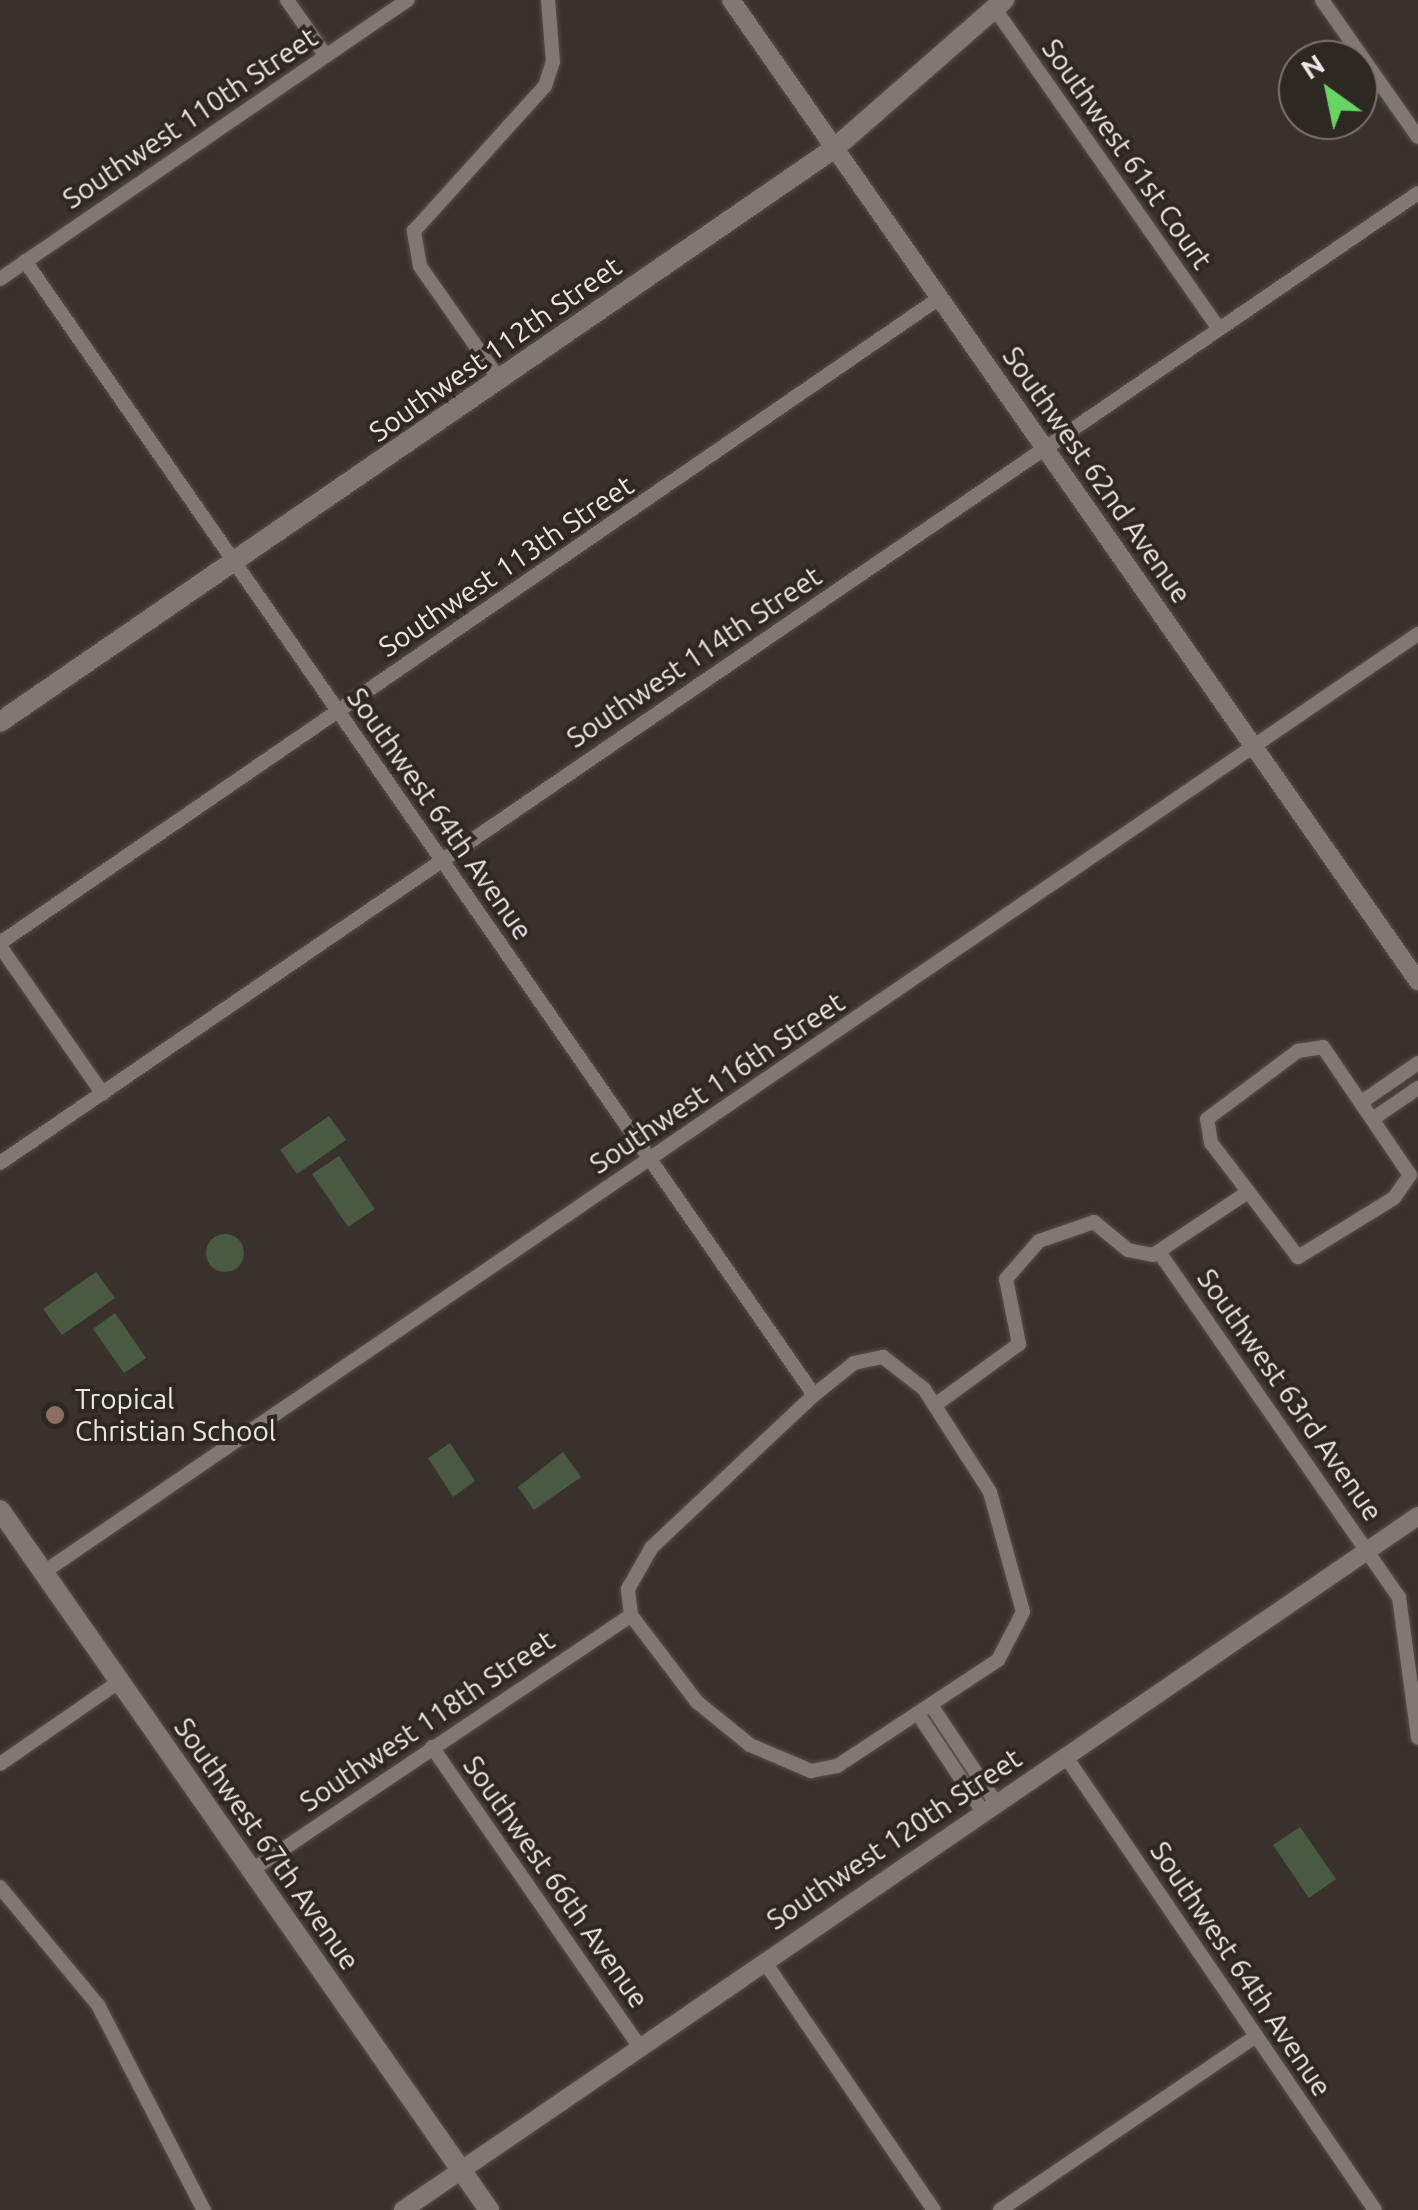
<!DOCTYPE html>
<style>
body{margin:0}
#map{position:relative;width:1418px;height:2210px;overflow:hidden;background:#39322c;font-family:Ubuntu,sans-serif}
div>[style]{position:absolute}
.green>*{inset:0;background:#4a5a42}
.round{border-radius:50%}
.roads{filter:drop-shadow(0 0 2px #554f4b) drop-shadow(0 0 2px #554f4b)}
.minor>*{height:14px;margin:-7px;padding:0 7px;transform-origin:7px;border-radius:7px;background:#807872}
.tertiary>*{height:18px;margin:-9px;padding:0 9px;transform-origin:9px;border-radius:9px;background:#807872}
.secondary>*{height:20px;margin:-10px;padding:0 10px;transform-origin:10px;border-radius:10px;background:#807872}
.dots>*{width:28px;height:28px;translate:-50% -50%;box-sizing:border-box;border:5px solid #2e2823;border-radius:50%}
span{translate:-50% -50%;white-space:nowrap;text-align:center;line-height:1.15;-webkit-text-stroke:8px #2e2823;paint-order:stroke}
.street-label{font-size:28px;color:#ebe6e3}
.poi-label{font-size:28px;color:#ebe6e3}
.left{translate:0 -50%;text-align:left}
.north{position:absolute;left:1278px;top:40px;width:100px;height:100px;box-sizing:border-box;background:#2e2823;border:2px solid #7a7470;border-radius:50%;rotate:327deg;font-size:28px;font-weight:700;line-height:40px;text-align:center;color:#ebe6e3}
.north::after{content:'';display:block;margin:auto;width:35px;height:45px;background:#68d465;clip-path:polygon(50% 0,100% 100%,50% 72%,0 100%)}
</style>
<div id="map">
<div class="green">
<i style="clip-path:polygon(329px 1116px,346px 1140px,297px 1174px,280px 1150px)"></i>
<i style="clip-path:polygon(339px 1156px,375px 1209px,348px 1227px,312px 1174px)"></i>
<i class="round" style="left:206px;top:1234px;width:38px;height:38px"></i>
<i style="clip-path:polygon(96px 1272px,115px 1298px,62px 1335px,43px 1309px)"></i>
<i style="clip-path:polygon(115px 1313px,146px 1358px,124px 1373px,93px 1329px)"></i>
<i style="clip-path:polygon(450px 1443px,475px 1481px,453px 1497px,428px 1458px)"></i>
<i style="clip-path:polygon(563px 1452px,581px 1477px,534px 1510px,518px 1487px)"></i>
<i style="clip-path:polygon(1300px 1827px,1336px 1879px,1309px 1898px,1273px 1845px)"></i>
</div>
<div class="roads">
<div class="minor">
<i style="left:287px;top:0;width:68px;rotate:55.1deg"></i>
<i style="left:1322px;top:0;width:167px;rotate:55deg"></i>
<i style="left:995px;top:9px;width:389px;rotate:55deg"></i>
<i style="left:25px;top:261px;width:1381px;rotate:55.17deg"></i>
<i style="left:0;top:279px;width:494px;rotate:-34.4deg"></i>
<i style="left:499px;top:379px;width:138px;rotate:-125deg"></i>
<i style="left:420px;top:266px;width:36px;rotate:-100deg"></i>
<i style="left:414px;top:231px;width:195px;rotate:-47.9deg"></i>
<i style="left:545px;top:86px;width:25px;rotate:-72deg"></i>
<i style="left:553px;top:62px;width:62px;rotate:-94.6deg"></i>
<i style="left:0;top:943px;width:1141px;rotate:-34.47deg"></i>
<i style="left:0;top:946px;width:180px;rotate:55.2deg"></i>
<i style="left:1323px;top:1047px;width:155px;rotate:55.8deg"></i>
<i style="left:1410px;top:1175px;width:28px;rotate:125deg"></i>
<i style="left:1394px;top:1198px;width:113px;rotate:148.4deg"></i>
<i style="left:1298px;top:1257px;width:143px;rotate:-127.3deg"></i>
<i style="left:1211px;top:1143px;width:24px;rotate:-99deg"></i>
<i style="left:1207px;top:1119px;width:114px;rotate:-36.8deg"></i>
<i style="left:1298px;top:1051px;width:25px;rotate:-9deg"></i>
<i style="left:1366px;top:1099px;width:63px;rotate:-34.7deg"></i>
<i style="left:1377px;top:1116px;width:50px;rotate:-34.3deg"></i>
<i style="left:0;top:1163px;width:1718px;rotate:-34.37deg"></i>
<i style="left:1159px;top:1252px;width:420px;rotate:55.2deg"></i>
<i style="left:1399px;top:1597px;width:142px;rotate:82.3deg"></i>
<i style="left:883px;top:1357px;width:52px;rotate:38deg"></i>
<i style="left:924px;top:1389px;width:122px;rotate:57.3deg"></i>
<i style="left:990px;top:1492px;width:124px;rotate:74.6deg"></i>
<i style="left:1023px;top:1612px;width:54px;rotate:117.5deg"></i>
<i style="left:998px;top:1660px;width:193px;rotate:146.6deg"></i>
<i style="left:837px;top:1766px;width:26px;rotate:169deg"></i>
<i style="left:811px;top:1771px;width:66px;rotate:-156.9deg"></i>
<i style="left:750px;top:1745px;width:68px;rotate:-140.9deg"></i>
<i style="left:697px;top:1702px;width:109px;rotate:-127.2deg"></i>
<i style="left:631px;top:1615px;width:26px;rotate:-97deg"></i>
<i style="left:628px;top:1589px;width:48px;rotate:-60.3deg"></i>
<i style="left:652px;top:1547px;width:222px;rotate:-43.2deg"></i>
<i style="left:814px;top:1395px;width:51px;rotate:-38.7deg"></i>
<i style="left:854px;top:1363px;width:30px;rotate:-12deg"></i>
<i style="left:935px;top:1405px;width:104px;rotate:-36deg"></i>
<i style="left:1019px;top:1344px;width:66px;rotate:-101.3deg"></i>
<i style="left:1006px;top:1279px;width:50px;rotate:-49deg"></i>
<i style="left:1039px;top:1241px;width:58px;rotate:-19.1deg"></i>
<i style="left:1094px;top:1222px;width:44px;rotate:39.5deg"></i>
<i style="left:1128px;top:1250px;width:25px;rotate:11deg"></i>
<i style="left:1153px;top:1255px;width:110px;rotate:-33.5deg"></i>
<i style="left:44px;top:1572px;width:1664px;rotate:-34.32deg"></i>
<i style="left:931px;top:1705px;width:118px;rotate:56.4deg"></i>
<i style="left:918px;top:1714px;width:118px;rotate:56.4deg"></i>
<i style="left:432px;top:1747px;width:365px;rotate:55.3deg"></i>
<i style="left:1066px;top:1757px;width:548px;rotate:55.7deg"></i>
<i style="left:0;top:1764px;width:146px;rotate:-34.7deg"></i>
<i style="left:252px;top:1870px;width:457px;rotate:-33.9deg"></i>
<i style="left:0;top:1887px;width:153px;rotate:50.3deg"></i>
<i style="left:98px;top:2005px;width:231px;rotate:62.7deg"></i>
<i style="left:764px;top:1961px;width:301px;rotate:55.7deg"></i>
<i style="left:1000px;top:2210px;width:310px;rotate:-34.2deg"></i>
</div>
<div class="tertiary">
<i style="left:731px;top:0;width:1198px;rotate:55deg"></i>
<i style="left:403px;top:2210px;width:1230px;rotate:-34.36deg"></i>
</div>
<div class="secondary">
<i style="left:0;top:722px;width:1013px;rotate:-34.51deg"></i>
<i style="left:835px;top:148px;width:225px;rotate:-41.2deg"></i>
<i style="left:0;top:1510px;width:854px;rotate:55.06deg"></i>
</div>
</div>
<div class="dots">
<i style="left:55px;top:1415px;background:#8d6e63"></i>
</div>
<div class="street-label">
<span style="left:190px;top:118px;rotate:-34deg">Southwest 110th Street</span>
<span style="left:1127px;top:154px;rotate:55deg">Southwest 61st Court</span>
<span style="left:495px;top:349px;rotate:-35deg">Southwest 112th Street</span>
<span style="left:1097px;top:475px;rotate:55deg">Southwest 62nd Avenue</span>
<span style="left:506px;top:566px;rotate:-34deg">Southwest 113th Street</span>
<span style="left:694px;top:657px;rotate:-34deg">Southwest 114th Street</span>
<span style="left:440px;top:814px;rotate:55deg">Southwest 64th Avenue</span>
<span style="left:717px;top:1083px;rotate:-34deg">Southwest 116th Street</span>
<span style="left:1290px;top:1395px;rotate:55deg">Southwest 63rd Avenue</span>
<span style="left:427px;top:1721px;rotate:-34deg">Southwest 118th Street</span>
<span style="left:894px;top:1839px;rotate:-34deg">Southwest 120th Street</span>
<span style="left:267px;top:1844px;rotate:55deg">Southwest 67th Avenue</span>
<span style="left:556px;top:1882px;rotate:55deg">Southwest 66th Avenue</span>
<span style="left:1241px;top:1969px;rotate:56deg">Southwest 64th Avenue</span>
</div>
<div class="poi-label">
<span class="left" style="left:75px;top:1415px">Tropical<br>Christian School</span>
</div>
<div class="north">N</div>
</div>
